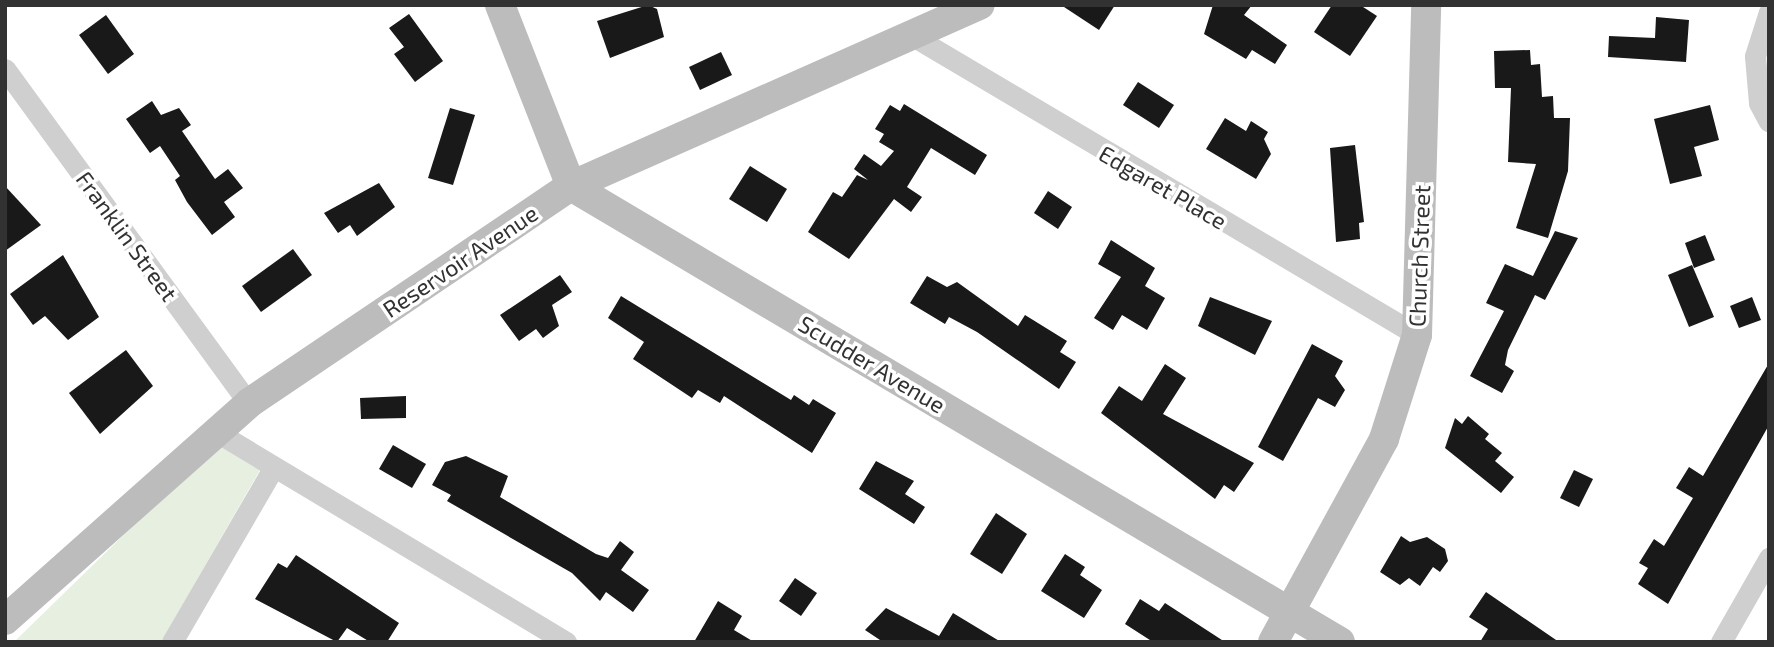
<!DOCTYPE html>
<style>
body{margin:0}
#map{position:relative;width:1774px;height:647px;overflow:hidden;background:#fff;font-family:"Exo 2",sans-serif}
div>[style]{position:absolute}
.green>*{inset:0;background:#e6efe0}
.building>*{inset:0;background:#191919}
.street>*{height:21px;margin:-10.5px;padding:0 10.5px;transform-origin:10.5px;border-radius:10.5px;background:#cfcfcf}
.secondary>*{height:30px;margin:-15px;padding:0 15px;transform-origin:15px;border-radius:15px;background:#bcbcbc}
span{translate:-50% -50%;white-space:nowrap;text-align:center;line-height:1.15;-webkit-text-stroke:7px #fff;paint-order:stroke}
.street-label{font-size:23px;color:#323232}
.frame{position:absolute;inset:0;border:7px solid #323232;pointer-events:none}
</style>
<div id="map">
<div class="green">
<i style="clip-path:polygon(218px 443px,260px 470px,161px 642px,14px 642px)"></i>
</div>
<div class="building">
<i style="clip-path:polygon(648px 5px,657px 9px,664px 37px,610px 58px,597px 21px)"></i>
<i style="clip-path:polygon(1061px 5px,1115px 5px,1099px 30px)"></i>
<i style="clip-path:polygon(1213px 5px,1252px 5px,1244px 15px,1287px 45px,1275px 64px,1252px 50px,1246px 59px,1204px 34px)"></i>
<i style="clip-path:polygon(1332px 5px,1360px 5px,1377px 16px,1350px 56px,1314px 32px)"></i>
<i style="clip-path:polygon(409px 14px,443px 61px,415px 82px,394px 54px,404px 47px,389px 28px)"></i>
<i style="clip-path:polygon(106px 15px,134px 54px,108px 74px,79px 35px)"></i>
<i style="clip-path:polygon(1656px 17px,1689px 20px,1686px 62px,1608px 57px,1609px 36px,1655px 38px)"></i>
<i style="clip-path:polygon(1530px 50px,1531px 65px,1540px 64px,1542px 97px,1553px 96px,1554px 118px,1570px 118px,1568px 171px,1548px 238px,1516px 228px,1536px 164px,1508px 162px,1511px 88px,1495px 88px,1494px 51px)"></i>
<i style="clip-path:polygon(721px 52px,732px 75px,700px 90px,689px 67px)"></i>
<i style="clip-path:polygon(1138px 82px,1174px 105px,1159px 128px,1123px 105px)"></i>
<i style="clip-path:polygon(152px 101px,161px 115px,179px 108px,191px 125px,182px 131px,215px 179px,228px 169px,243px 188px,224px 202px,235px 217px,212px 235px,187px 202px,175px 180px,180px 176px,160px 146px,150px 153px,126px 119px)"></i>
<i style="clip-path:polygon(904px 104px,987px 155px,975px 175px,931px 148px,907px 187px,922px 197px,911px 212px,894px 199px,849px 259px,808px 232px,833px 192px,842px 197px,857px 175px,868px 180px,854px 169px,864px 154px,881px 166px,894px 151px,879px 142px,884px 134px,875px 129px,890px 105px,900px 111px)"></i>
<i style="clip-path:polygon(1710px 105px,1719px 140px,1694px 147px,1702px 176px,1670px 184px,1654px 119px)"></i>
<i style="clip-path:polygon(450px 108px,475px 115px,453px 185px,428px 178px)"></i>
<i style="clip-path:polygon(1225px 118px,1246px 131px,1251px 121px,1268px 132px,1264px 139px,1271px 154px,1256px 179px,1206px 149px)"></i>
<i style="clip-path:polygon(1355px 145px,1364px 222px,1359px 223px,1360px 239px,1336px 242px,1330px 148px)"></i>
<i style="clip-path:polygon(750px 166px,787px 189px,767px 222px,729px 199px)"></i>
<i style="clip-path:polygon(379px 183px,395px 207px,357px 236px,350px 225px,338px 233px,324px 213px)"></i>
<i style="clip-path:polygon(5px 186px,41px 225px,5px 251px)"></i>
<i style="clip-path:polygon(1048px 191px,1072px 207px,1058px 229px,1034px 213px)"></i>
<i style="clip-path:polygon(1555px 231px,1578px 238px,1545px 300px,1535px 295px,1508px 350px,1505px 365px,1514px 371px,1502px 393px,1470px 376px,1504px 311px,1486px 303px,1505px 264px,1533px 276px)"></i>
<i style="clip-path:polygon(1705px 235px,1715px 260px,1694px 268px,1685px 243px)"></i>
<i style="clip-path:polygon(1111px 240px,1155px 268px,1145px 286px,1165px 298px,1147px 330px,1122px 315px,1113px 330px,1094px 318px,1121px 277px,1098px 264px)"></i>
<i style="clip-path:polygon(293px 249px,312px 275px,261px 312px,242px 286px)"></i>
<i style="clip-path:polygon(63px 255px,99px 317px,68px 340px,45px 316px,33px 325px,10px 294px)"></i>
<i style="clip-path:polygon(1692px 265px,1714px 317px,1689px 327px,1668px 275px)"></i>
<i style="clip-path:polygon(560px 275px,572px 292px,552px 305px,559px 326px,543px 338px,536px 329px,519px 341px,500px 315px)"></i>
<i style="clip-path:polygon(927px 276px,947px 287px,957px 282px,1018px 326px,1025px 315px,1067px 341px,1060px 352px,1076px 362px,1059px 389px,977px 332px,949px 317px,945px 324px,910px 303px)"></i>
<i style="clip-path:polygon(621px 296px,791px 400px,794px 395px,809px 405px,813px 399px,836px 413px,812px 453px,724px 396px,720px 403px,698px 390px,692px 398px,633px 359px,644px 342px,608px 318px)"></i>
<i style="clip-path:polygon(1210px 297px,1272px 321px,1255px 355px,1198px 326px)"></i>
<i style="clip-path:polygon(1752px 297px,1761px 320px,1739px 328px,1730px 306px)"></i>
<i style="clip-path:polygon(1312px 344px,1343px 361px,1335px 376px,1345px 390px,1335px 407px,1318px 398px,1283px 461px,1258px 447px)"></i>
<i style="clip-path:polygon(126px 350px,153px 386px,100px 434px,69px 393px)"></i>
<i style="clip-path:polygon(1769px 363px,1769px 425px,1668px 604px,1638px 584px,1648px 568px,1639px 563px,1654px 539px,1664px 546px,1693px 498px,1676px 488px,1689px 467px,1703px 476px)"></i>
<i style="clip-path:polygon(1165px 364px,1186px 378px,1163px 414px,1254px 463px,1234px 492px,1224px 485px,1215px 499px,1101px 413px,1119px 386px,1142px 401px)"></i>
<i style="clip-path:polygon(406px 396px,406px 418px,361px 419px,360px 398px)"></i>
<i style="clip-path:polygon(1468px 416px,1489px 434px,1485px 439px,1502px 453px,1495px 461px,1514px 477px,1501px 493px,1445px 448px,1455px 418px,1462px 424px)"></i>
<i style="clip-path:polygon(393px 445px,426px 464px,412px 488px,379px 469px)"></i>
<i style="clip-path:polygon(466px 456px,508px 476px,500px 497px,596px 554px,608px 558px,620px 541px,634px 552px,621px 570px,649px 590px,633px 612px,606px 592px,600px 601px,572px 573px,447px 501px,451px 495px,432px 485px,445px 462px)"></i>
<i style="clip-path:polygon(876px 461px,914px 481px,905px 494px,925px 507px,914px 524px,859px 489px)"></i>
<i style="clip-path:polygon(1574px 470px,1593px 479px,1579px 507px,1560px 498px)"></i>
<i style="clip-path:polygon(996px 513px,1027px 534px,1002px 574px,970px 554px)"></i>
<i style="clip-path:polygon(1401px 536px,1410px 542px,1427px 537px,1445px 549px,1448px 561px,1440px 572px,1433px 567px,1420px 586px,1409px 578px,1400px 585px,1380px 572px)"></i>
<i style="clip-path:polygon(1065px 554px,1085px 567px,1080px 575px,1102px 590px,1084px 618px,1041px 591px)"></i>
<i style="clip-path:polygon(296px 555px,399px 623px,387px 642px,370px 642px,347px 628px,337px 642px,255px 599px,278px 563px,287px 568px)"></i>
<i style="clip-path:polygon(795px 578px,817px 593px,801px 616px,779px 601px)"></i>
<i style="clip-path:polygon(1486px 592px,1559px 642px,1480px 642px,1488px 629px,1469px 617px)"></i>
<i style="clip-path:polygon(1140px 599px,1159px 611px,1165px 603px,1225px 642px,1153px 642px,1125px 624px)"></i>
<i style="clip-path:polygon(718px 601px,742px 616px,734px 630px,754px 642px,694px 642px)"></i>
<i style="clip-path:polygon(886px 608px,939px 636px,953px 613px,1001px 642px,883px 642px,865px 630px)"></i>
</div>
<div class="street">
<i style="left:1769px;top:12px;width:46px;rotate:107.7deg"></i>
<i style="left:1755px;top:56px;width:47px;rotate:85.1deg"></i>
<i style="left:1759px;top:103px;width:21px;rotate:62deg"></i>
<i style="left:911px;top:35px;width:588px;rotate:30.66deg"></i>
<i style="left:5px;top:69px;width:414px;rotate:53.9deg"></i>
<i style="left:215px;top:431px;width:410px;rotate:31deg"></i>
<i style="left:172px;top:642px;width:199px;rotate:-59.8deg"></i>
<i style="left:1721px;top:642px;width:97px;rotate:-60.3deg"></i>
</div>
<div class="secondary">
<i style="left:500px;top:5px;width:194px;rotate:68.6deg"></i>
<i style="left:571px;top:186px;width:894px;rotate:30.67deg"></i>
<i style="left:5px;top:620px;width:327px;rotate:-41.6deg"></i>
<i style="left:249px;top:403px;width:388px;rotate:-34deg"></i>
<i style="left:571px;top:186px;width:447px;rotate:-23.9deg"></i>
<i style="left:1273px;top:642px;width:231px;rotate:-61.3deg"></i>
<i style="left:1384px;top:439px;width:109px;rotate:-72.4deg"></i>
<i style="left:1417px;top:335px;width:330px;rotate:-88.4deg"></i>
</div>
<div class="street-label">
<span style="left:1163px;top:187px;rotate:30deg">Edgaret Place</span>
<span style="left:127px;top:236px;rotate:54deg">Franklin Street</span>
<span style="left:1419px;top:256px;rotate:-88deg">Church Street</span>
<span style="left:460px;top:261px;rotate:-34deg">Reservoir Avenue</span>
<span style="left:872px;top:364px;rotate:31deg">Scudder Avenue</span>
</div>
<div class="frame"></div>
</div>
